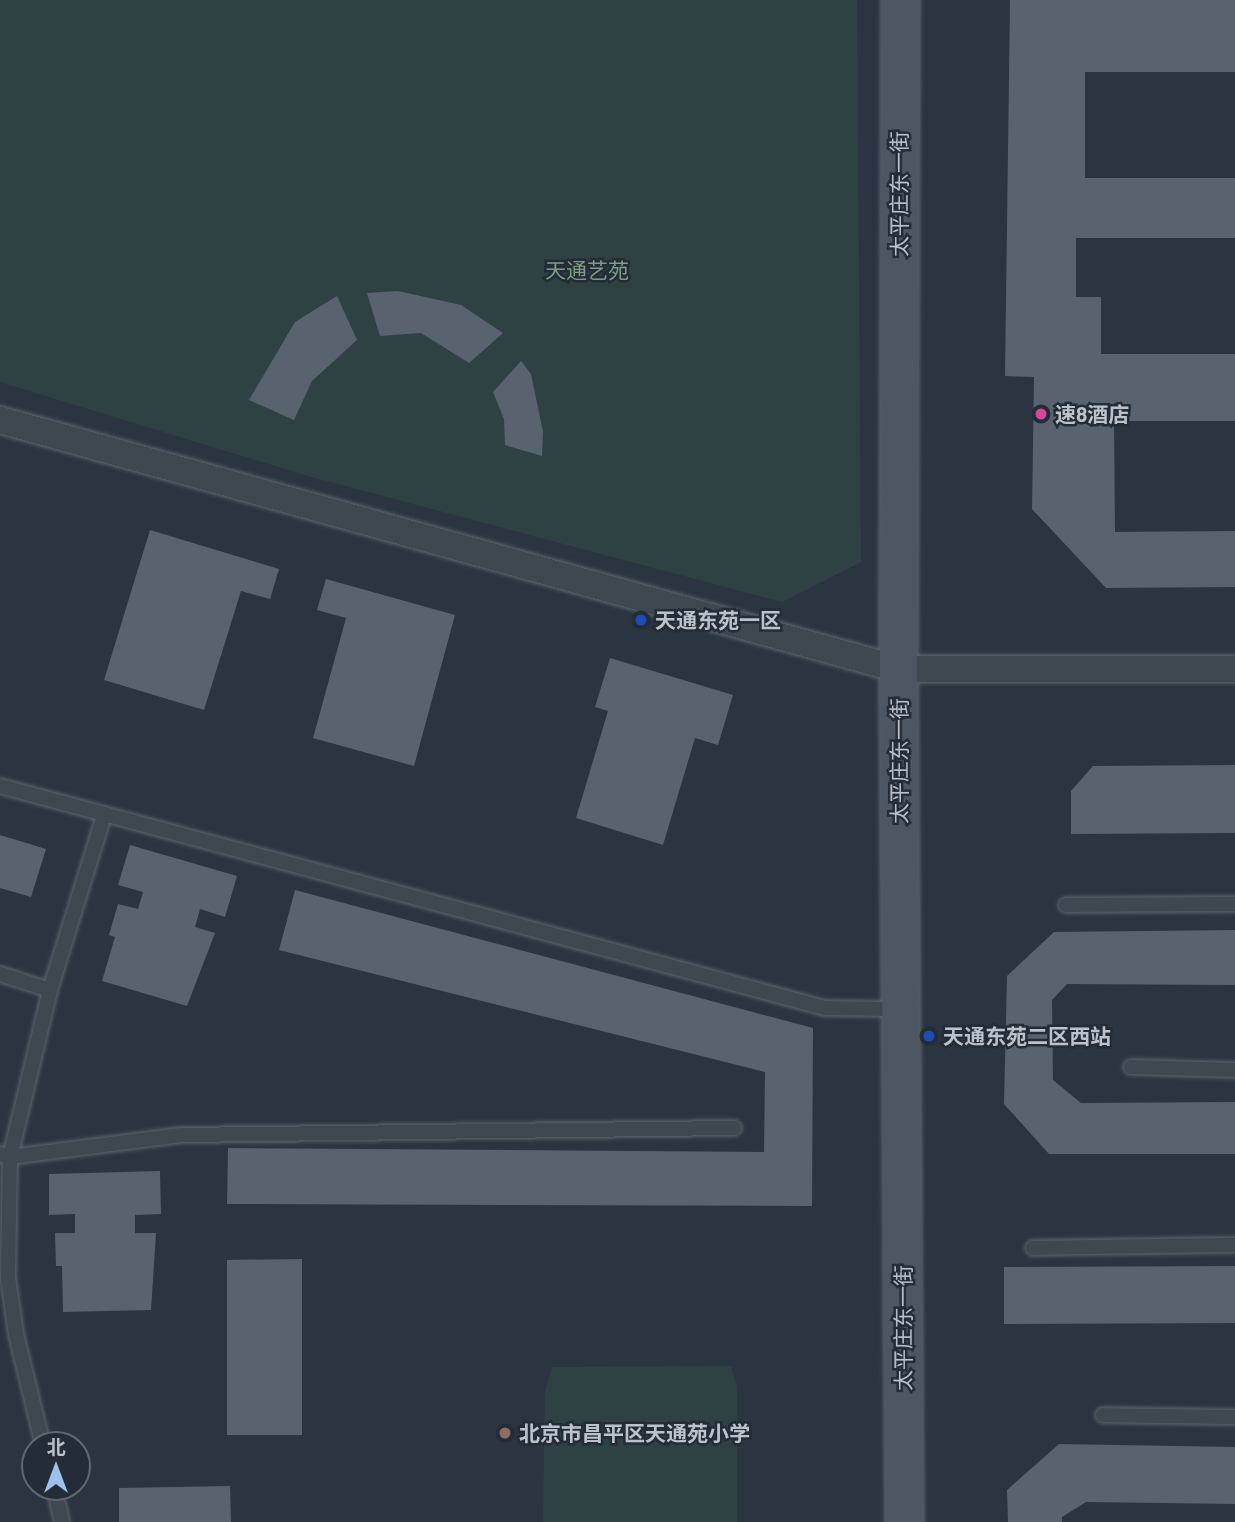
<!DOCTYPE html>
<meta charset="utf-8">
<style>
body{margin:0}
#map{position:relative;width:1235px;height:1522px;overflow:hidden;background:#2b3541;font-family:Barlow,"Noto Sans SC",sans-serif}
div>[style]{position:absolute}
.green>*{inset:0;background:#2e4243}
.building>*{inset:0;background:#596370}
.roads{filter:drop-shadow(0 0 2px #5d656e) drop-shadow(0 0 2px #5d656e)}
.lane>*{height:14px;margin:-7px;padding:0 7px;transform-origin:7px;border-radius:7px;background:#3f4751}
.street>*{height:26px;margin:-13px;padding:0 13px;transform-origin:13px;border-radius:13px;background:#3f4751}
.secondary>*{height:37px;margin:-18.5px;padding:0 18.5px;transform-origin:18.5px;border-radius:18.5px;background:#4d5764}
.dots>*{width:19px;height:19px;translate:-50% -50%;box-sizing:border-box;border:4px solid #232c37;border-radius:50%}
span{translate:-50% -50%;white-space:nowrap;text-align:center;line-height:1.15;-webkit-text-stroke:5px #232c37;paint-order:stroke}
.street-label{font-size:21px;color:#bcc2cb}
.park-label{font-size:21px;color:#7d9e84}
.poi-label{font-size:21px;color:#bcc2cb;font-weight:700}
.left{translate:0 -50%;text-align:left}
.north{position:absolute;left:21px;top:1431px;width:70px;height:70px;box-sizing:border-box;background:#232c37;border:2px solid #606872;border-radius:50%;rotate:0deg;font-size:19px;font-weight:700;line-height:28px;text-align:center;color:#bcc2cb}
.north::after{content:'';display:block;margin:auto;width:24px;height:32px;background:#9fc0ed;clip-path:polygon(50% 0,100% 100%,50% 72%,0 100%)}
</style>
<div id="map">
<div class="green">
<i style="clip-path:polygon(0 0,857px 0,861px 562px,782px 602px,308px 476px,0 382px)"></i>
<i style="clip-path:polygon(731px 1366px,737px 1386px,737px 1522px,543px 1522px,545px 1392px,552px 1367px)"></i>
</div>
<div class="building">
<i style="clip-path:polygon(1010px 0,1235px 0,1235px 72px,1085px 72px,1085px 178px,1235px 178px,1235px 238px,1076px 238px,1076px 297px,1101px 297px,1101px 354px,1235px 354px,1235px 421px,1114px 421px,1115px 532px,1235px 531px,1235px 587px,1106px 588px,1032px 509px,1034px 377px,1005px 376px)"></i>
<i style="clip-path:polygon(398px 291px,461px 305px,503px 333px,469px 363px,421px 333px,380px 336px,367px 293px)"></i>
<i style="clip-path:polygon(337px 296px,357px 340px,312px 381px,294px 420px,249px 400px,295px 322px)"></i>
<i style="clip-path:polygon(521px 361px,531px 374px,543px 432px,542px 456px,505px 445px,504px 419px,493px 392px)"></i>
<i style="clip-path:polygon(150px 530px,279px 569px,270px 599px,241px 591px,204px 710px,104px 680px)"></i>
<i style="clip-path:polygon(326px 579px,455px 615px,414px 766px,313px 738px,346px 618px,317px 610px)"></i>
<i style="clip-path:polygon(610px 658px,733px 695px,718px 745px,695px 738px,663px 845px,576px 818px,608px 711px,595px 707px)"></i>
<i style="clip-path:polygon(1235px 765px,1235px 833px,1071px 834px,1071px 791px,1093px 766px)"></i>
<i style="clip-path:polygon(0 835px,46px 849px,31px 897px,0 888px)"></i>
<i style="clip-path:polygon(130px 845px,237px 876px,225px 917px,200px 909px,195px 927px,215px 933px,187px 1006px,102px 981px,115px 937px,109px 935px,118px 904px,138px 909px,143px 892px,118px 885px)"></i>
<i style="clip-path:polygon(295px 890px,813px 1028px,812px 1206px,227px 1204px,228px 1148px,764px 1152px,765px 1072px,279px 950px)"></i>
<i style="clip-path:polygon(1235px 930px,1235px 985px,1067px 984px,1052px 1000px,1053px 1080px,1081px 1103px,1235px 1102px,1235px 1154px,1049px 1154px,1004px 1104px,1007px 976px,1054px 932px)"></i>
<i style="clip-path:polygon(160px 1171px,161px 1214px,135px 1215px,135px 1233px,156px 1233px,151px 1310px,63px 1312px,62px 1266px,56px 1266px,55px 1233px,75px 1233px,75px 1214px,49px 1215px,49px 1174px)"></i>
<i style="clip-path:polygon(302px 1259px,302px 1435px,227px 1435px,227px 1260px)"></i>
<i style="clip-path:polygon(1235px 1266px,1235px 1323px,1004px 1324px,1004px 1267px)"></i>
<i style="clip-path:polygon(1059px 1444px,1235px 1447px,1235px 1504px,1086px 1502px,1062px 1517px,1062px 1522px,1008px 1522px,1007px 1490px)"></i>
<i style="clip-path:polygon(230px 1486px,231px 1522px,119px 1522px,119px 1488px)"></i>
</div>
<div class="roads">
<div class="lane">
<i style="left:0;top:786px;width:854px;rotate:15.06deg"></i>
<i style="left:825px;top:1008px;width:75px;rotate:0.8deg"></i>
<i style="left:1066px;top:905px;width:169px;rotate:-0.3deg"></i>
<i style="left:0;top:974px;width:52px;rotate:17.7deg"></i>
<i style="left:1131px;top:1067px;width:104px;rotate:1.7deg"></i>
<i style="left:0;top:1154px;width:10px;rotate:17deg"></i>
<i style="left:10px;top:1157px;width:173px;rotate:-7.3deg"></i>
<i style="left:182px;top:1135px;width:552px;rotate:-0.73deg"></i>
<i style="left:1033px;top:1248px;width:202px;rotate:-0.9deg"></i>
<i style="left:1103px;top:1415px;width:132px;rotate:0.9deg"></i>
<i style="left:43px;top:1445px;width:114px;rotate:-103.7deg"></i>
<i style="left:16px;top:1334px;width:57px;rotate:-98.1deg"></i>
<i style="left:8px;top:1278px;width:121px;rotate:-89.1deg"></i>
<i style="left:10px;top:1157px;width:172px;rotate:-76.5deg"></i>
<i style="left:50px;top:990px;width:182px;rotate:-72.8deg"></i>
<i style="left:54px;top:1487px;width:36px;rotate:77deg"></i>
</div>
<div class="street">
<i style="left:0;top:420px;width:932px;rotate:15.5deg"></i>
<i style="left:898px;top:669px;width:337px"></i>
</div>
<div class="secondary">
<i style="left:900px;top:0;width:669px;rotate:90.17deg"></i>
<i style="left:898px;top:669px;width:853px;rotate:89.6deg"></i>
</div>
</div>
<div class="dots">
<i style="left:1041px;top:414px;background:#d1479c"></i>
<i style="left:641px;top:620px;background:#1a4fb4"></i>
<i style="left:929px;top:1036px;background:#1a4fb4"></i>
<i style="left:505px;top:1433px;background:#8d6e63"></i>
</div>
<div class="street-label">
<span style="left:899px;top:194px;rotate:-90deg">太平庄东一街</span>
<span style="left:899px;top:761px;rotate:-90deg">太平庄东一街</span>
<span style="left:903px;top:1328px;rotate:-90deg">太平庄东一街</span>
</div>
<div class="park-label">
<span style="left:587px;top:270px">天通艺苑</span>
</div>
<div class="poi-label">
<span class="left" style="left:1055px;top:414px">速8酒店</span>
<span class="left" style="left:655px;top:620px">天通东苑一区</span>
<span class="left" style="left:943px;top:1036px">天通东苑二区西站</span>
<span class="left" style="left:519px;top:1433px">北京市昌平区天通苑小学</span>
</div>
<div class="north">北</div>
</div>
